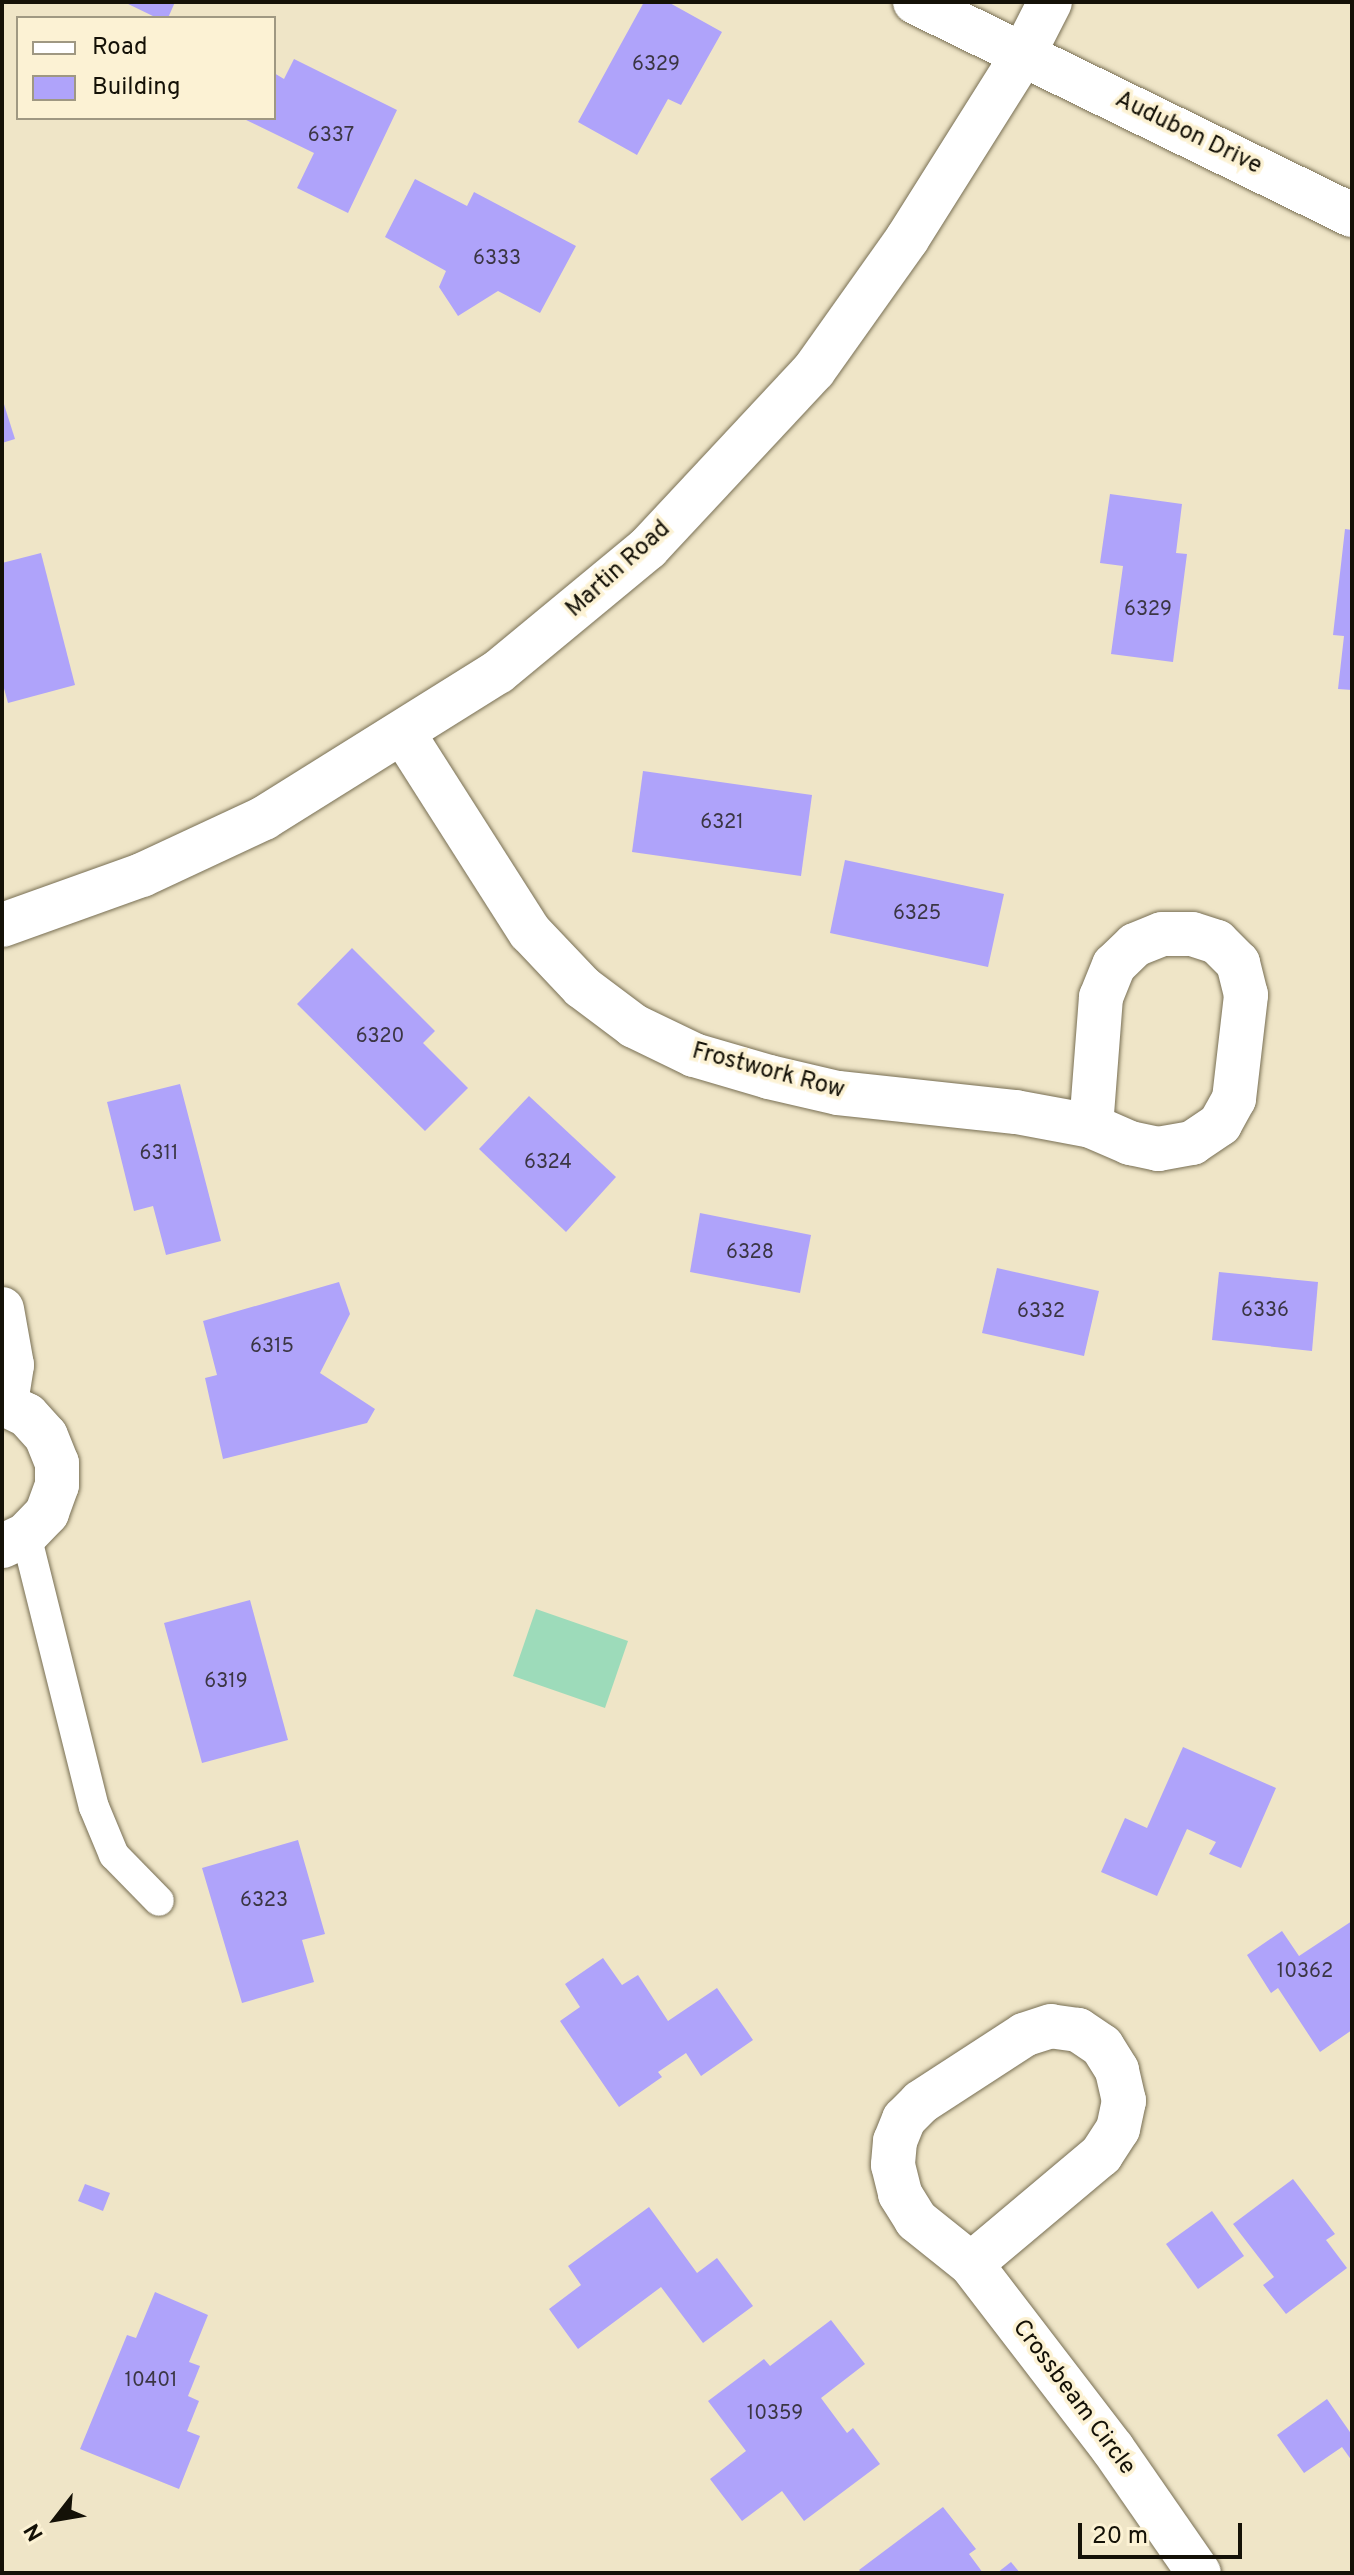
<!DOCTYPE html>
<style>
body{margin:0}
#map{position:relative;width:1354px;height:2575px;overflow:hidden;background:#efe5c7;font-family:Overpass,sans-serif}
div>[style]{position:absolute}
.green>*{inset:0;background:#9ddbba}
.building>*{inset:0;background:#afa3fa}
.roads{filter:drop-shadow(0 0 2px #786f54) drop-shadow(0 0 2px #786f54)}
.service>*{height:30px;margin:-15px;padding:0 15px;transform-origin:15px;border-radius:15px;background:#fff}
.minor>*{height:44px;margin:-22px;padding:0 22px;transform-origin:22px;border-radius:22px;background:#fff}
.tertiary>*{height:44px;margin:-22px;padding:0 22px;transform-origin:22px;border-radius:22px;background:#fff}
span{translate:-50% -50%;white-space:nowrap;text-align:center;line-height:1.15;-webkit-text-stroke:7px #fcf2d4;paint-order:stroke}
.number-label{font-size:20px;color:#3b3644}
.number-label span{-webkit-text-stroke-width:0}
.street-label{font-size:24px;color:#141107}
.frame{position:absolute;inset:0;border:4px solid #141107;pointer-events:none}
.legend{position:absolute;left:16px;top:16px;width:260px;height:104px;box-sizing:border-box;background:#fcf2d4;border:2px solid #9f9882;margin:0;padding:10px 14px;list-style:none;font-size:24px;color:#141107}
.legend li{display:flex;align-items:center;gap:16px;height:40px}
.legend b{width:40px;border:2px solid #9f9882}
.north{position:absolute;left:16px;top:2479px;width:80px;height:80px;-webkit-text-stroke:6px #fcf2d4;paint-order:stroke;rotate:239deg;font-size:22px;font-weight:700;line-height:32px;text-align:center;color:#141107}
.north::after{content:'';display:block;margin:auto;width:28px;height:36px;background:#141107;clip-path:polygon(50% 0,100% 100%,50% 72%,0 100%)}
.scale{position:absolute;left:1078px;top:2523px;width:164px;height:36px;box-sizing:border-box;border:4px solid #141107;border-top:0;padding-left:10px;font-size:24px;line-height:28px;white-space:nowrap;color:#141107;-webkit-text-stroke:6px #fcf2d4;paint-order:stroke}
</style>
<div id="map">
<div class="green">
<i style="clip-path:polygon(536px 1609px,628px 1641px,605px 1708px,513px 1676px)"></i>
</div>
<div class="building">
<i style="clip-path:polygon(124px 2px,175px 2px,168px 18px,157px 18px)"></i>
<i style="clip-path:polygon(644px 2px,668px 2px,722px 32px,681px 105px,668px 99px,637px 155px,578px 122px)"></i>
<i style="clip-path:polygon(294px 59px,397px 110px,348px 213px,297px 188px,314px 153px,242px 118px,274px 118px,274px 73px,284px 79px)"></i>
<i style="clip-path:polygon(415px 179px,467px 206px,474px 192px,576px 246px,540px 313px,498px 291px,458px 316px,439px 287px,446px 271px,385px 237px)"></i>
<i style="clip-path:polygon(2px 398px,15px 439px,2px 443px)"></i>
<i style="clip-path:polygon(1110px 494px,1182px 504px,1176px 553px,1187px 554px,1173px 662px,1111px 654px,1123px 566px,1100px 563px)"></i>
<i style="clip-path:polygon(1345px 529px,1352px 530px,1352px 690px,1338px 689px,1344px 636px,1333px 635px)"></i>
<i style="clip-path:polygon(41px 553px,75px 685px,8px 703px,2px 681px,2px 563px)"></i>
<i style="clip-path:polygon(643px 771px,812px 795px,801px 876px,632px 852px)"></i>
<i style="clip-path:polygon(845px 860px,1004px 894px,988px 967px,830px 933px)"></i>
<i style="clip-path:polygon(352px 948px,435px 1031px,423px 1043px,468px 1088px,425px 1131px,297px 1004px)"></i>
<i style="clip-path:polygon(180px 1084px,221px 1241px,166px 1255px,153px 1206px,134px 1211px,107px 1102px)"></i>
<i style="clip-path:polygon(529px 1096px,616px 1177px,566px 1232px,479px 1149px)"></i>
<i style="clip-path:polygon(700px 1213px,811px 1235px,800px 1293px,690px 1272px)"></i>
<i style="clip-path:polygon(997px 1268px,1099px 1291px,1084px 1356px,982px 1333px)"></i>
<i style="clip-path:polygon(1219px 1272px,1318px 1282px,1312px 1351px,1212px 1340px)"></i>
<i style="clip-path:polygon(339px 1282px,350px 1314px,320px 1373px,375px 1409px,367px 1423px,223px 1459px,205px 1378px,217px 1375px,203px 1321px)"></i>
<i style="clip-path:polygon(250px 1600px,288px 1740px,202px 1763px,164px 1623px)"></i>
<i style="clip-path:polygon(1183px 1747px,1276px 1788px,1241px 1868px,1209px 1854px,1216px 1842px,1187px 1829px,1157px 1896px,1101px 1872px,1125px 1818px,1147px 1828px)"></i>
<i style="clip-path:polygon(298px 1840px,325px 1934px,302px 1940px,314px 1982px,242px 2003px,202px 1868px)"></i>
<i style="clip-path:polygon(1352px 1921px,1352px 2030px,1320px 2052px,1278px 1988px,1271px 1993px,1247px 1955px,1282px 1931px,1299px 1956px)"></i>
<i style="clip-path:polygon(603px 1958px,622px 1985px,638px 1975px,668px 2021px,717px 1988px,753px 2040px,701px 2076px,686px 2053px,658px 2072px,662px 2077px,619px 2107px,560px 2021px,580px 2007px,565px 1984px)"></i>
<i style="clip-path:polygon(1293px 2179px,1335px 2234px,1326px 2240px,1347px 2268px,1286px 2314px,1263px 2285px,1274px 2277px,1233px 2224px)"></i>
<i style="clip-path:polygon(85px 2184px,110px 2193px,103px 2211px,78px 2201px)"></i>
<i style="clip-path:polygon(649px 2207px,697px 2273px,717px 2258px,753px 2306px,703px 2343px,661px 2287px,578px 2349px,549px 2309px,581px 2285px,568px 2266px)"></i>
<i style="clip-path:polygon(1212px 2211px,1244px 2256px,1198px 2289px,1166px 2244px)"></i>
<i style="clip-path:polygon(155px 2292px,208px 2315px,189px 2362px,200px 2366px,188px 2396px,199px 2401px,187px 2431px,200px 2436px,179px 2489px,80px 2449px,127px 2335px,136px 2338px)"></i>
<i style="clip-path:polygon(831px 2320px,865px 2364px,821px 2398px,847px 2433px,853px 2428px,880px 2464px,804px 2521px,782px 2491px,742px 2521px,710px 2479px,746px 2451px,708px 2401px,764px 2359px,770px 2366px)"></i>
<i style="clip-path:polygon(1327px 2399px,1352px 2435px,1352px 2461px,1342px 2447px,1304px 2473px,1277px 2435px)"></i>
<i style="clip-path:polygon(943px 2507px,976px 2549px,969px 2554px,983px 2573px,862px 2573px,859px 2570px)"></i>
<i style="clip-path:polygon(1011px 2562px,1020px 2573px,997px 2573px)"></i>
</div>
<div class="roads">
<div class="service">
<i style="left:26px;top:1535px;width:280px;rotate:76deg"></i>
<i style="left:94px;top:1807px;width:52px;rotate:67.4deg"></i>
<i style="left:114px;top:1855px;width:64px;rotate:45.6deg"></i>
</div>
<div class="minor">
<i style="left:915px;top:2px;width:486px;rotate:26deg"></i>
<i style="left:403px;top:733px;width:236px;rotate:57.5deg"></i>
<i style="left:530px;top:932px;width:76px;rotate:46.6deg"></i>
<i style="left:582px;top:987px;width:65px;rotate:36.9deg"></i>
<i style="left:634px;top:1026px;width:67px;rotate:25.8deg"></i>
<i style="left:694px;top:1055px;width:78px;rotate:16.3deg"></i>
<i style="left:769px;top:1077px;width:71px;rotate:13.1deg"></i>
<i style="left:838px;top:1093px;width:179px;rotate:6.1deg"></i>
<i style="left:1016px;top:1112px;width:76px;rotate:10.6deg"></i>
<i style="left:1091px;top:1126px;width:43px;rotate:23.6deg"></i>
<i style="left:1130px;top:1143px;width:29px;rotate:12deg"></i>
<i style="left:1158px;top:1149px;width:35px;rotate:-10deg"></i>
<i style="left:1192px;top:1143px;width:34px;rotate:-34deg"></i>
<i style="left:1220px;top:1124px;width:29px;rotate:-61deg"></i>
<i style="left:1234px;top:1099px;width:105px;rotate:-83.4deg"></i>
<i style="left:1246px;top:995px;width:33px;rotate:-104deg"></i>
<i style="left:1238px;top:963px;width:30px;rotate:-135deg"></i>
<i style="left:1217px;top:942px;width:26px;rotate:-162deg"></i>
<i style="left:1192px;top:934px;width:30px;rotate:180deg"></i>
<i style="left:1162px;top:934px;width:29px;rotate:158deg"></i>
<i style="left:1135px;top:945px;width:29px;rotate:136deg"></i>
<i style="left:1114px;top:965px;width:35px;rotate:112deg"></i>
<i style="left:1101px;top:997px;width:129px;rotate:94.4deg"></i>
<i style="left:2px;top:1309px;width:57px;rotate:79.9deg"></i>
<i style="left:12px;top:1365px;width:38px;rotate:99deg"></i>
<i style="left:2px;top:1403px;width:28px;rotate:26deg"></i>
<i style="left:27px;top:1415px;width:28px;rotate:48deg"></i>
<i style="left:46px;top:1436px;width:29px;rotate:68deg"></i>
<i style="left:57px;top:1463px;width:22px;rotate:90deg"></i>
<i style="left:57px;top:1485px;width:30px;rotate:110deg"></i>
<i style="left:47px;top:1513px;width:30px;rotate:134deg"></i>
<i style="left:26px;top:1535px;width:26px;rotate:155deg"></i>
<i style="left:971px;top:2264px;width:170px;rotate:-40deg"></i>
<i style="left:1101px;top:2155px;width:31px;rotate:-57deg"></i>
<i style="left:1118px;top:2129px;width:29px;rotate:-78deg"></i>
<i style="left:1124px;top:2101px;width:32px;rotate:-103deg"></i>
<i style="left:1117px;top:2070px;width:28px;rotate:-122deg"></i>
<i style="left:1102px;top:2046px;width:29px;rotate:-146deg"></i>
<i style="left:1078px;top:2030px;width:27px;rotate:-172deg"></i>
<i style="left:1051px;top:2026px;width:28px;rotate:162deg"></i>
<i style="left:1024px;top:2035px;width:123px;rotate:147deg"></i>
<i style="left:921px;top:2102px;width:24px;rotate:135deg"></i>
<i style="left:904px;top:2119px;width:24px;rotate:112deg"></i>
<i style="left:895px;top:2141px;width:24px;rotate:95deg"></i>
<i style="left:893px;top:2165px;width:30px;rotate:76deg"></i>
<i style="left:900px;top:2194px;width:31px;rotate:58deg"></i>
<i style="left:916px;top:2220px;width:70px;rotate:38.7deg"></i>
<i style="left:971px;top:2264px;width:233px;rotate:52.5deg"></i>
<i style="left:1113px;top:2449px;width:151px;rotate:55.3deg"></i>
</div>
<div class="tertiary">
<i style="left:2px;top:925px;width:149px;rotate:-19.7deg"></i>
<i style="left:142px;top:875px;width:135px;rotate:-25deg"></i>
<i style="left:264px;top:818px;width:276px;rotate:-32deg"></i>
<i style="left:498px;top:672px;width:195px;rotate:-39.6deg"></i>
<i style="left:648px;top:548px;width:243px;rotate:-47deg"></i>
<i style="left:814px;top:370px;width:161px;rotate:-54.6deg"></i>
<i style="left:907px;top:239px;width:220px;rotate:-57.8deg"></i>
<i style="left:1024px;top:53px;width:57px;rotate:-63deg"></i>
</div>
</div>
<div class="number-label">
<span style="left:656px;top:65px">6329</span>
<span style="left:331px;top:136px">6337</span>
<span style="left:497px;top:259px">6333</span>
<span style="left:1148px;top:610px">6329</span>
<span style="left:722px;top:823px">6321</span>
<span style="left:917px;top:914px">6325</span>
<span style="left:380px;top:1037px">6320</span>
<span style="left:159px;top:1154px">6311</span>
<span style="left:548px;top:1163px">6324</span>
<span style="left:750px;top:1253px">6328</span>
<span style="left:1265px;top:1311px">6336</span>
<span style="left:1041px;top:1312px">6332</span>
<span style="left:272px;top:1347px">6315</span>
<span style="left:226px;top:1682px">6319</span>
<span style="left:264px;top:1901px">6323</span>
<span style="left:1305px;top:1972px">10362</span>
<span style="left:151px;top:2381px">10401</span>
<span style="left:775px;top:2414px">10359</span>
</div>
<div class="street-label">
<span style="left:1188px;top:134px;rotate:26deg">Audubon Drive</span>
<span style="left:619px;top:570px;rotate:-42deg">Martin Road</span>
<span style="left:768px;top:1072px;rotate:15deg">Frostwork Row</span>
<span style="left:1073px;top:2398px;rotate:53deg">Crossbeam Circle</span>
</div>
<div class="frame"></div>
<ul class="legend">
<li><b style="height:10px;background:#fff"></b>Road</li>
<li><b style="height:22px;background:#afa3fa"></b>Building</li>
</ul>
<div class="north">N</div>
<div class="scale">20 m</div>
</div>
